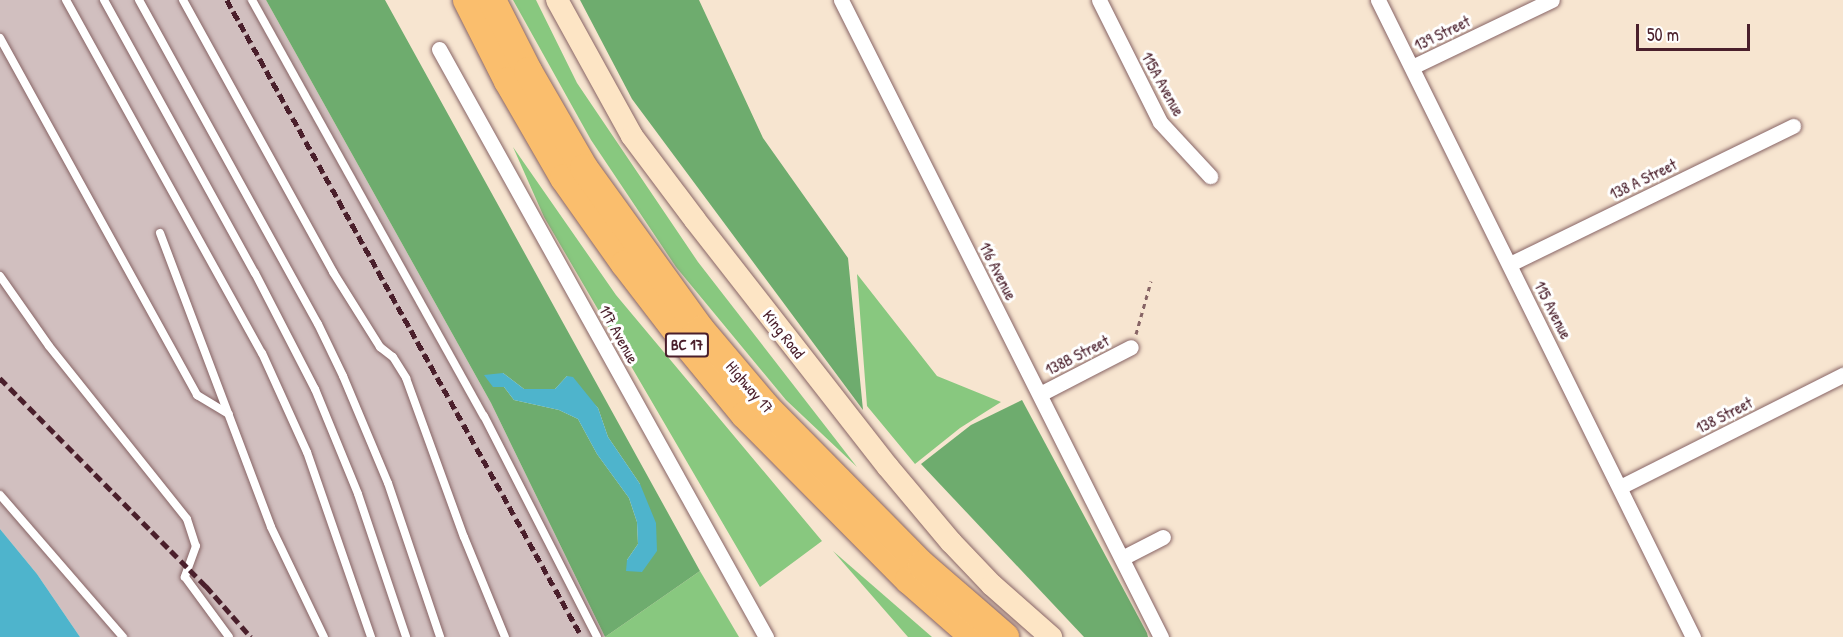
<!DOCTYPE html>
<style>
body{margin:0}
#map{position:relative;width:1843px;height:637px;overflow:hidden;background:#f7e5d0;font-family:"Patrick Hand",sans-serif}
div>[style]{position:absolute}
.industrial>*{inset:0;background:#d1bfbf}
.green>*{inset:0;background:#88c87f}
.forest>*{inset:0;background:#6eac6e}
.water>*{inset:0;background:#4eb4cc}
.path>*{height:3px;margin-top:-1.5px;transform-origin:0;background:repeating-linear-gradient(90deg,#876465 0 4.5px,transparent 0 9px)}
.roads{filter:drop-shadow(0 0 2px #876465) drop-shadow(0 0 2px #876465)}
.lane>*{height:8px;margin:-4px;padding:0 4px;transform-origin:4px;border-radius:4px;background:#fff}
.street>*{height:15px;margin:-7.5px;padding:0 7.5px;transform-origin:7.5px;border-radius:7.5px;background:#fff}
.secondary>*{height:22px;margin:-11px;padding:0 11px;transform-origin:11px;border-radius:11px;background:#fde5c5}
.highway>*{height:28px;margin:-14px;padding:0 14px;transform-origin:14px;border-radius:14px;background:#fabe6d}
.rail>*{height:4.5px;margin-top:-2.25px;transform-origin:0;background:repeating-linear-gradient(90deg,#4a1f2b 0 9px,transparent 0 13.5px)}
span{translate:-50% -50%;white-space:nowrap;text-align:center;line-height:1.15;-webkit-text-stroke:6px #fff;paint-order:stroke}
.shield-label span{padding:2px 4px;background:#fff;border:2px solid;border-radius:4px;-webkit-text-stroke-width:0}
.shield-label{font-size:15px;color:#4a1f2b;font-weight:700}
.street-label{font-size:16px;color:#4a1f2b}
.scale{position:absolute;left:1636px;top:24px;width:114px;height:27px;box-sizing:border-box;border:3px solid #4a1f2b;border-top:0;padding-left:8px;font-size:18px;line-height:21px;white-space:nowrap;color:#4a1f2b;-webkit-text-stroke:4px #fff;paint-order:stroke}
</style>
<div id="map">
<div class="industrial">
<i style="clip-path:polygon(0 0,266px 0,491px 403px,605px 637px,80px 637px,37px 574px,0 529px)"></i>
</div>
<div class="green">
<i style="clip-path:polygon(513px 0,536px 0,577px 83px,698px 262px,857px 467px,786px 400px,676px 267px,591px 140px)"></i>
<i style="clip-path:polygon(513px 147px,616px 295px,822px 541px,760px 587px,544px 217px)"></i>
<i style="clip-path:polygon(857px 274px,937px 376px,1001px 402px,960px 428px,915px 464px,867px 406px)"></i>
<i style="clip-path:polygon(833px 551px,932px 637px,908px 637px)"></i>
<i style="clip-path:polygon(700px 571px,739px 637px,605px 637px)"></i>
</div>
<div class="forest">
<i style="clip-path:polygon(evenodd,266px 0,385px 0,700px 571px,605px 637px,491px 403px,266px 0,503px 373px,524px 389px,555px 389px,567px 376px,598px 408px,608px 437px,640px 484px,642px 572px,627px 560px,638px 544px,637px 522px,629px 498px,597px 454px,578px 419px,559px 410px,514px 400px,504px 387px,503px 373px)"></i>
<i style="clip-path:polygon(580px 0,699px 0,763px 138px,848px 258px,863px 410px,632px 99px)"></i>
<i style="clip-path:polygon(1022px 400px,1147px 633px,1148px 637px,1084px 637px,921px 464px,971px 425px)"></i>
</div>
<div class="water">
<i style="clip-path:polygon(503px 373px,524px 389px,555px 389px,567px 376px,573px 377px,598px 408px,608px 437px,640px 484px,656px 523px,657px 551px,642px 572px,626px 571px,627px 560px,638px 544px,637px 522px,629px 498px,597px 454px,578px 419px,559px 410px,514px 400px,504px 387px,493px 387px,484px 375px)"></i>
<i style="clip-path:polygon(0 529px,37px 574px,80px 637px,0 637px)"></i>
</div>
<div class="path">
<i style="left:1136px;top:334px;width:55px;rotate:-74.2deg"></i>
</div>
<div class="roads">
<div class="lane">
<i style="left:66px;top:0;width:404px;rotate:61deg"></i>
<i style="left:262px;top:353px;width:109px;rotate:65.6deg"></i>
<i style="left:307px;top:452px;width:196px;rotate:70.9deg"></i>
<i style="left:104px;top:0;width:312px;rotate:61.1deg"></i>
<i style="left:255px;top:273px;width:131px;rotate:62.7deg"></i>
<i style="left:315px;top:389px;width:113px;rotate:67.7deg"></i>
<i style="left:358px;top:494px;width:151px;rotate:71.4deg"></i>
<i style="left:139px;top:0;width:370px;rotate:61.1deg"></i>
<i style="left:318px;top:324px;width:58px;rotate:64.3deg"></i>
<i style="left:343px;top:376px;width:116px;rotate:67.2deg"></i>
<i style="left:388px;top:483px;width:163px;rotate:71.3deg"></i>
<i style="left:183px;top:0;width:311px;rotate:61.1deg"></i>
<i style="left:333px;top:272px;width:89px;rotate:57.9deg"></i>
<i style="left:380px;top:347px;width:16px;rotate:38deg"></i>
<i style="left:393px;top:357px;width:25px;rotate:58deg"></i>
<i style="left:406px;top:378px;width:169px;rotate:70deg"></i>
<i style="left:464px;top:537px;width:108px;rotate:67.7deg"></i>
<i style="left:252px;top:0;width:476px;rotate:60.9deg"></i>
<i style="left:484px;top:416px;width:248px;rotate:62.9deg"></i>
<i style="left:0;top:38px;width:408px;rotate:61.1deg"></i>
<i style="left:197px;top:395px;width:37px;rotate:31deg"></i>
<i style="left:160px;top:233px;width:314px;rotate:69.3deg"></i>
<i style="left:271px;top:527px;width:122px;rotate:64.3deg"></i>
<i style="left:0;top:276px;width:85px;rotate:55deg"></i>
<i style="left:49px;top:346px;width:221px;rotate:51.4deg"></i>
<i style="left:187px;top:519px;width:28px;rotate:72deg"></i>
<i style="left:196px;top:546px;width:33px;rotate:110deg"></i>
<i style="left:185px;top:577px;width:74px;rotate:53.7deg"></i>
<i style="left:0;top:495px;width:188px;rotate:49.1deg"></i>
</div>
<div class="street">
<i style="left:841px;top:0;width:713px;rotate:63.33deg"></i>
<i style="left:1099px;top:0;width:136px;rotate:63.4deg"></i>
<i style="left:1160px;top:122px;width:74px;rotate:47.2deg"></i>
<i style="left:1378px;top:0;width:711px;rotate:63.69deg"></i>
<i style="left:439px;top:49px;width:673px;rotate:60.92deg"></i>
<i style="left:1412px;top:67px;width:155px;rotate:-25.6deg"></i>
<i style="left:1510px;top:264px;width:315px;rotate:-26deg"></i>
<i style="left:1040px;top:394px;width:102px;rotate:-27.3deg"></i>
<i style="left:1620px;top:487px;width:250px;rotate:-26.7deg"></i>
<i style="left:1122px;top:558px;width:46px;rotate:-27.1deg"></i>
</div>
<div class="secondary">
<i style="left:557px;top:0;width:155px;rotate:61.1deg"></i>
<i style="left:632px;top:136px;width:105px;rotate:53.1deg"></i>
<i style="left:695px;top:220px;width:313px;rotate:52deg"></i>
<i style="left:888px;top:467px;width:98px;rotate:50deg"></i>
<i style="left:951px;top:542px;width:59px;rotate:46.4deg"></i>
<i style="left:992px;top:585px;width:79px;rotate:41.4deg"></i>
</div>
<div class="highway">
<i style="left:467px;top:0;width:91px;rotate:63.2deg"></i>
<i style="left:508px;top:81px;width:112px;rotate:60deg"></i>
<i style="left:564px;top:178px;width:105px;rotate:54.7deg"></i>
<i style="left:625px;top:264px;width:98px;rotate:52.4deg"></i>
<i style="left:685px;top:342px;width:94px;rotate:50.6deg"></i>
<i style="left:745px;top:415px;width:233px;rotate:45.2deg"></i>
<i style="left:909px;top:580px;width:86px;rotate:41.2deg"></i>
<i style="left:492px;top:0;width:80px;rotate:63.1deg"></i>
<i style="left:528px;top:71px;width:112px;rotate:60deg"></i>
<i style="left:584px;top:168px;width:200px;rotate:54.2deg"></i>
<i style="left:701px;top:330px;width:101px;rotate:49.8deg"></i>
<i style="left:766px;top:407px;width:222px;rotate:45.4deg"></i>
<i style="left:922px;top:565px;width:110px;rotate:40.9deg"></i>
</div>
</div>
<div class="rail">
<i style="left:227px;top:0;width:729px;rotate:60.87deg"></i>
<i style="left:0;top:378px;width:293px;rotate:45.3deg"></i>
<i style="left:206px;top:586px;width:68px;rotate:48.6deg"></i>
</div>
<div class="shield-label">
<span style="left:687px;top:345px">BC 17</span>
</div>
<div class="street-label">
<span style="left:1442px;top:33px;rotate:-26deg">139 Street</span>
<span style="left:1163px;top:84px;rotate:61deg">115A Avenue</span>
<span style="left:1643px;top:179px;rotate:-26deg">138 A Street</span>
<span style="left:998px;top:271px;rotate:63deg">116 Avenue</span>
<span style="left:1553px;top:310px;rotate:63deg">115 Avenue</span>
<span style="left:619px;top:334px;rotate:61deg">117 Avenue</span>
<span style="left:784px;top:334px;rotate:52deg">King Road</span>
<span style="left:1077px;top:355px;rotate:-27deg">138B Street</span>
<span style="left:750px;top:387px;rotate:49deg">Highway 17</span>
<span style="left:1724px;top:415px;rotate:-27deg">138 Street</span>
</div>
<div class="scale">50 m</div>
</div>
